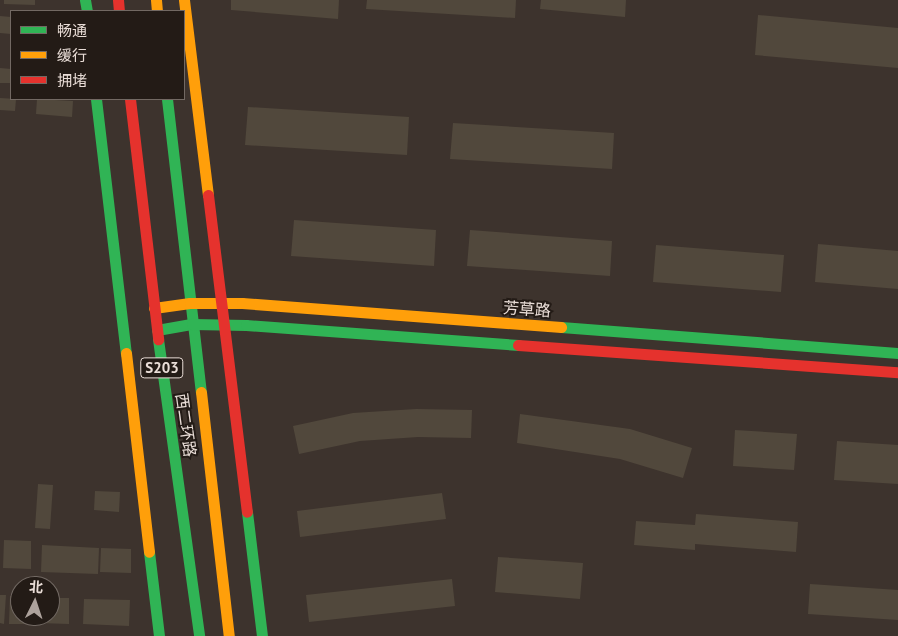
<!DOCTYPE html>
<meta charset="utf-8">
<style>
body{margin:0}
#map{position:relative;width:898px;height:636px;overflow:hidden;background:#3d332d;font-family:"PT Sans","Noto Sans SC",sans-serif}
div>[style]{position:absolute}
.building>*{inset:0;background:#51483c}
.fast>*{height:11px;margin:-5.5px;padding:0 5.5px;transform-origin:5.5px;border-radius:5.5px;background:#30b455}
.slow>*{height:11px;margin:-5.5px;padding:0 5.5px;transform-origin:5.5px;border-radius:5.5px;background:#ff9f0a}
.jam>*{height:11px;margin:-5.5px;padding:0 5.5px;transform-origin:5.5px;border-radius:5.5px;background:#e5322d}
span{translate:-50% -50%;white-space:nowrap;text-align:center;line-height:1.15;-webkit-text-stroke:4px #231b16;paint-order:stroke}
.shield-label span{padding:1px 4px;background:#231b16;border:1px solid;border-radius:4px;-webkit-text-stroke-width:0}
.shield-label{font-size:15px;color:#e9ddd7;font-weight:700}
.street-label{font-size:16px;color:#e9ddd7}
.legend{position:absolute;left:10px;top:10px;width:175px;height:90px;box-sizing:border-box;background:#231b16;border:1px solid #726963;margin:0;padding:6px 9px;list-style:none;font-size:15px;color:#e9ddd7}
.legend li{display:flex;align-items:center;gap:10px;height:25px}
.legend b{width:25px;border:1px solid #726963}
.north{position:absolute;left:10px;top:576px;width:50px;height:50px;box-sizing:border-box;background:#231b16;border:1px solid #726963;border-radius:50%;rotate:4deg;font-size:14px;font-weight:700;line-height:20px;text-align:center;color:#e9ddd7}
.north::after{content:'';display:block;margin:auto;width:18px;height:22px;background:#ada29c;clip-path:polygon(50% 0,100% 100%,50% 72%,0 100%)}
</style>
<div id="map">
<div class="building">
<i style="clip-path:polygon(4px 0,35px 0,35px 5px,4px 4px)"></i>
<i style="clip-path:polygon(231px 0,339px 0,338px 19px,231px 10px)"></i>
<i style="clip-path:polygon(367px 0,516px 0,515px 18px,366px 9px)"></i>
<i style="clip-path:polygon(541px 0,626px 0,625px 17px,540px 9px)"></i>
<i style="clip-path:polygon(758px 15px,898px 28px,898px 68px,755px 55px)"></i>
<i style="clip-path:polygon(0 16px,11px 17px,11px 34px,0 33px)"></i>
<i style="clip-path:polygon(0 68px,11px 69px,11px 83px,0 83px)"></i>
<i style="clip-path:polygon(0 98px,16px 99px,15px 111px,0 110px)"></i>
<i style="clip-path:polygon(37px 99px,73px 101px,72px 117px,36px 114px)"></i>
<i style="clip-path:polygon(248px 107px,409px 117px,407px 155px,245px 145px)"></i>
<i style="clip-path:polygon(453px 123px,614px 133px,612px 169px,450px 159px)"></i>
<i style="clip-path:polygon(294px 220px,436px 230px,434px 266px,291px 256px)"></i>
<i style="clip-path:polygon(470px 230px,612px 241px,610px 276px,467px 266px)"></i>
<i style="clip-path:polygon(818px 244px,898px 251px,898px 289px,815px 282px)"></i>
<i style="clip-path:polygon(656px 245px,784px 255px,781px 292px,653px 282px)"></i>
<i style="clip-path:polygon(416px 409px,472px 410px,471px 438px,418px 437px,360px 441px,299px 454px,293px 426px,353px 413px)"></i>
<i style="clip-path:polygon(520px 414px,630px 429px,692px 448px,683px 478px,620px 459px,517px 443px)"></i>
<i style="clip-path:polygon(735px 430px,797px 434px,794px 470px,733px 466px)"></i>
<i style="clip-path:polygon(837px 441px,898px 445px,898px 484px,834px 480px)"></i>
<i style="clip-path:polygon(38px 484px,53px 485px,50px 529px,35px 528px)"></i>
<i style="clip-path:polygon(95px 491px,120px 492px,119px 512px,94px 510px)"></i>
<i style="clip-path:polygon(442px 493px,446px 519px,300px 537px,297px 511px)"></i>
<i style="clip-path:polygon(696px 514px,798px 522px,796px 552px,695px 544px,695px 550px,634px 545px,636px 521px,695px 525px)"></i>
<i style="clip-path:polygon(4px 540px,31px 541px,31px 569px,3px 568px)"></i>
<i style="clip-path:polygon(42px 545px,99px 548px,98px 574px,41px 572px)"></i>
<i style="clip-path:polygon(101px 548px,131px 549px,131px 573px,100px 572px)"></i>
<i style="clip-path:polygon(498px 557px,583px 563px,580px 599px,495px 592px)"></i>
<i style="clip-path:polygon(452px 579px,455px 606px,309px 622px,306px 595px)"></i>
<i style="clip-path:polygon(810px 584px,898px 590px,898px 620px,808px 614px)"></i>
<i style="clip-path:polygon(0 595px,6px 595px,4px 624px,0 623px)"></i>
<i style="clip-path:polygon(10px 596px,20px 596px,20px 616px,30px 616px,30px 624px,9px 624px)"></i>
<i style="clip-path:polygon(50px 598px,69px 598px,69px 624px,39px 623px,39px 616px,50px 616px)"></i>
<i style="clip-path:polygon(84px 599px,130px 600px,129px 626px,83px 624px)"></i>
</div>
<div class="fast">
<i style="left:85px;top:0;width:11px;rotate:80deg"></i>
<i style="left:96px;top:99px;width:256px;rotate:83.3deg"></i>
<i style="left:167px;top:99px;width:295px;rotate:83.4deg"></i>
<i style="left:561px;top:327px;width:338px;rotate:4.4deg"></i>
<i style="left:157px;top:330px;width:36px;rotate:-10deg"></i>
<i style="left:192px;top:324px;width:54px;rotate:1.1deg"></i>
<i style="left:246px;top:325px;width:273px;rotate:4.2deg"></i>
<i style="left:158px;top:339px;width:300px;rotate:82.1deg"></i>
<i style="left:247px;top:512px;width:125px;rotate:83.1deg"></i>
<i style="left:149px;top:552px;width:85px;rotate:83.2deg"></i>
</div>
<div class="slow">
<i style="left:156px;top:0;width:11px;rotate:85deg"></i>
<i style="left:184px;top:0;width:196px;rotate:83deg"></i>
<i style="left:154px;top:308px;width:36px;rotate:-8deg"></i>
<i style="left:190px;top:303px;width:52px"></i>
<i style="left:242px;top:303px;width:320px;rotate:4.3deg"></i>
<i style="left:126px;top:353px;width:200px;rotate:83.4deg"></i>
<i style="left:201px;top:392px;width:246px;rotate:83.5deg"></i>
</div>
<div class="jam">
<i style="left:118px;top:0;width:11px;rotate:85deg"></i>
<i style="left:130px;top:99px;width:242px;rotate:83.3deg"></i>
<i style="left:208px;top:195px;width:319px;rotate:83deg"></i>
<i style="left:518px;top:345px;width:381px;rotate:4.1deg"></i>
</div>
<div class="shield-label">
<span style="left:162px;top:368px">S203</span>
</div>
<div class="street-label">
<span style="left:527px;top:309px;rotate:4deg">芳草路</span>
<span style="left:186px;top:425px;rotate:82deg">西二环路</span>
</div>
<ul class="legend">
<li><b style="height:6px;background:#30b455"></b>畅通</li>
<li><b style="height:6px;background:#ff9f0a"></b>缓行</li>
<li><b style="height:6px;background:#e5322d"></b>拥堵</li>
</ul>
<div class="north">北</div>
</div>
